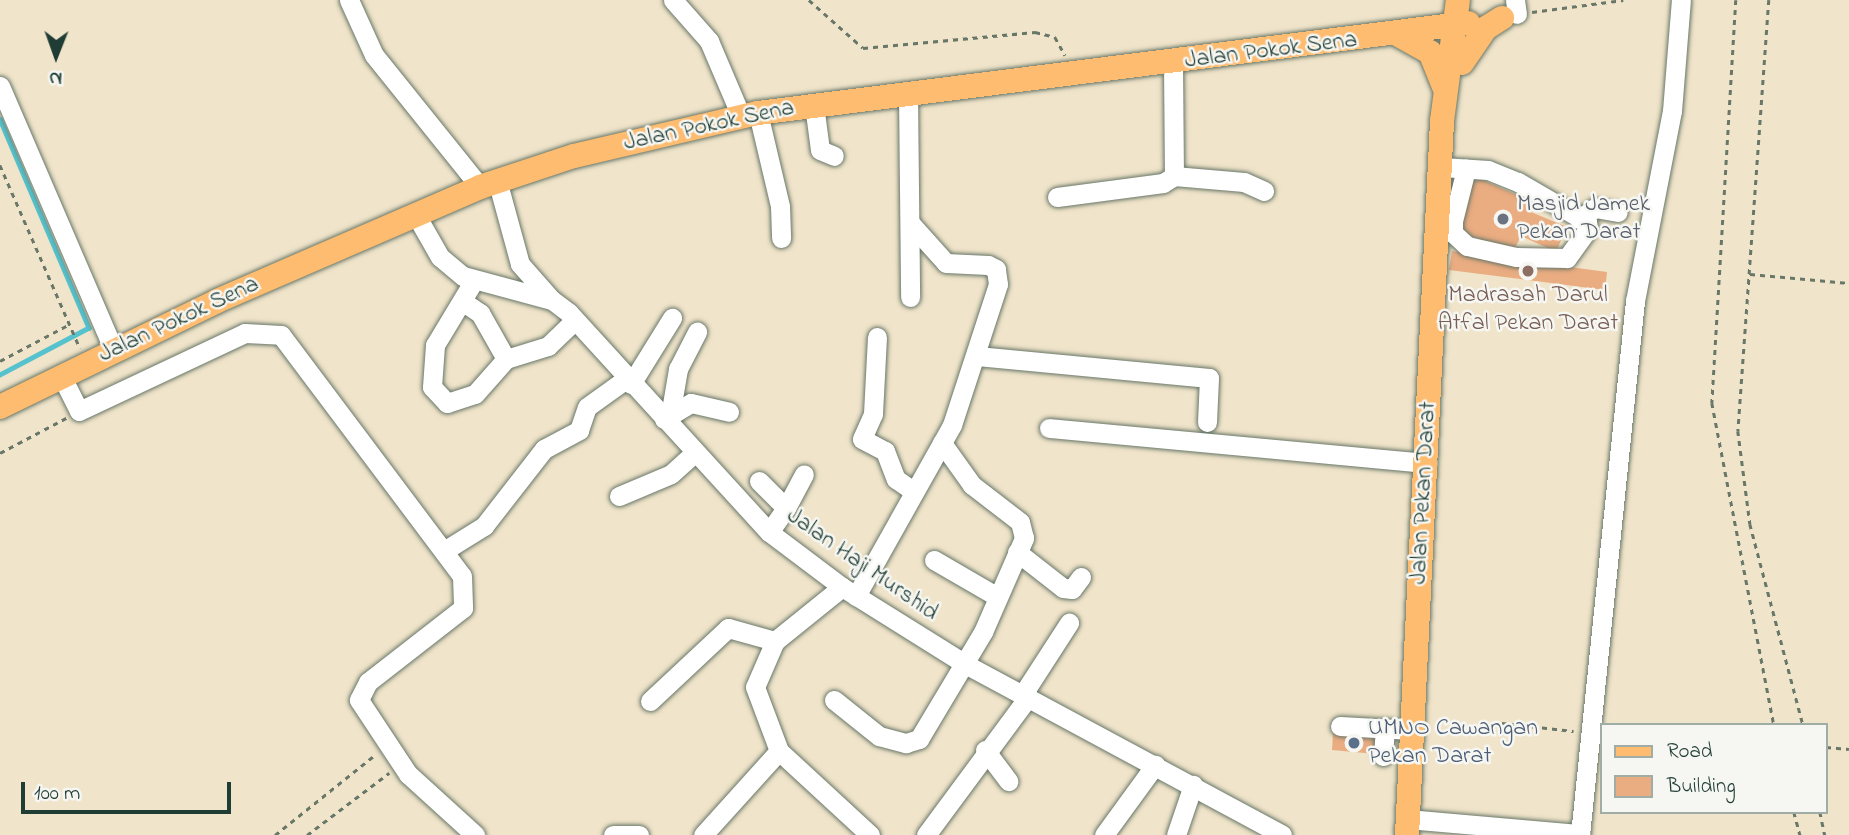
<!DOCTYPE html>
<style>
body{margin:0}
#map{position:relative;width:1849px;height:835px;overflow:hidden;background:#f0e4ca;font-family:"Indie Flower",sans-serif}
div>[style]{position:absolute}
.stream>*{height:4.5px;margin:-2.25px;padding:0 2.25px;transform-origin:2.25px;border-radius:2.25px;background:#55c2cd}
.building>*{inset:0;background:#eaac81}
.path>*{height:2.5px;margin-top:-1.25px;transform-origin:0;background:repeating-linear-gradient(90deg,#687768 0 5px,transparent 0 10px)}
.roads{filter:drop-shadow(0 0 2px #687768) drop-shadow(0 0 2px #687768)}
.minor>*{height:19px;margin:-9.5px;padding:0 9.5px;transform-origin:9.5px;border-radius:9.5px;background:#fff}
.major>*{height:24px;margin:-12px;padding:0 12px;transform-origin:12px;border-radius:12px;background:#fdbc6f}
.dots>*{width:19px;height:19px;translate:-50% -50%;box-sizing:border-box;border:4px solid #f6f6f2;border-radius:50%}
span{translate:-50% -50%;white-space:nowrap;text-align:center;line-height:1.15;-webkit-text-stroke:5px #f6f6f2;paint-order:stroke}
.street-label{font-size:24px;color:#1f3d34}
.worship-label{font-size:24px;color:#5b616d}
.left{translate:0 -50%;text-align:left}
.education-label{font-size:24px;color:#785e54}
.service-label{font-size:24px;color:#4e5e75}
.legend{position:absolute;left:1600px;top:723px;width:228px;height:91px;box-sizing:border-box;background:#f6f6f2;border:2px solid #a0aca6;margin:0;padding:9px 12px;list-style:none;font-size:21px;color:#1f3d34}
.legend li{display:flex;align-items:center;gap:14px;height:35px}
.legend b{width:35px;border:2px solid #a0aca6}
.north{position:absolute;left:21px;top:21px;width:70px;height:70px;-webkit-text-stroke:5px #f6f6f2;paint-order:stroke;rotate:181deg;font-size:19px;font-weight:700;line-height:28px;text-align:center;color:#1f3d34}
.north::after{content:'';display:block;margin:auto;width:24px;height:32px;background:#1f3d34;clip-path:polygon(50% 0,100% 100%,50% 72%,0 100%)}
.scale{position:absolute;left:21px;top:782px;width:210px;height:32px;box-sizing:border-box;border:4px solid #1f3d34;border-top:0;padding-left:9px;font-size:21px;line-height:24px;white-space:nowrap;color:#1f3d34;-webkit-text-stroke:5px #f6f6f2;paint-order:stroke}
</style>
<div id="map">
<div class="stream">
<i style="left:0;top:119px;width:227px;rotate:66.9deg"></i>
<i style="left:89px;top:328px;width:101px;rotate:152.2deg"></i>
</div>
<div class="building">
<i style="clip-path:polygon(1476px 177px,1535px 203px,1531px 212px,1567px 227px,1556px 252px,1521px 236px,1512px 254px,1453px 228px)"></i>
<i style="clip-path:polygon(1452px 251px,1607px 272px,1605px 290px,1449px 270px)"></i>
<i style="clip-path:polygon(1333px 733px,1377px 736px,1376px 754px,1332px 750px)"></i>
</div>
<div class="path">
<i style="left:809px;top:0;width:72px;rotate:41.6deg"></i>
<i style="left:863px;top:48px;width:173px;rotate:-5.3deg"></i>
<i style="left:1035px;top:32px;width:21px;rotate:14deg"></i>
<i style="left:1055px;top:37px;width:21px;rotate:61deg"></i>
<i style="left:1736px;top:0;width:404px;rotate:93.4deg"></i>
<i style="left:1712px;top:403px;width:328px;rotate:79.1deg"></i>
<i style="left:1769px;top:0;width:432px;rotate:94.1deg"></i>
<i style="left:1738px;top:431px;width:94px;rotate:82.6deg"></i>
<i style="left:1750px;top:524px;width:208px;rotate:75.2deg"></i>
<i style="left:1532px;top:12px;width:92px;rotate:-7.5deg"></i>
<i style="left:0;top:165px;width:200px;rotate:66.4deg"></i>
<i style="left:1750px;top:274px;width:99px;rotate:5.2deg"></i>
<i style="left:0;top:361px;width:79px;rotate:-27.9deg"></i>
<i style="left:0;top:453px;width:75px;rotate:-27.9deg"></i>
<i style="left:1502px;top:723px;width:72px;rotate:6.3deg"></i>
<i style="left:1826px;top:747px;width:23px;rotate:5deg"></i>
<i style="left:1794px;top:812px;width:24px;rotate:75deg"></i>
<i style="left:1820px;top:812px;width:24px;rotate:78deg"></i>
<i style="left:275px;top:835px;width:129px;rotate:-38.7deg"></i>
<i style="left:307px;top:835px;width:103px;rotate:-37.1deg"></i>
</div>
<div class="roads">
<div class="minor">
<i style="left:349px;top:0;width:60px;rotate:65.6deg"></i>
<i style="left:374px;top:55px;width:169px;rotate:51.2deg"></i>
<i style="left:673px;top:0;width:55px;rotate:48.7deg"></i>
<i style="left:709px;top:41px;width:82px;rotate:66.9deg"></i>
<i style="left:1515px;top:0;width:14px;rotate:82deg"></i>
<i style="left:1173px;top:63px;width:113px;rotate:89.5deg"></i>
<i style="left:0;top:86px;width:288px;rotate:66.7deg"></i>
<i style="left:908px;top:93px;width:204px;rotate:89.4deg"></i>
<i style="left:814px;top:105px;width:45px;rotate:82.4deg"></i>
<i style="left:820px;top:150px;width:15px;rotate:23deg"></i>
<i style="left:758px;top:113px;width:96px;rotate:76.7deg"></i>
<i style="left:780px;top:206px;width:32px;rotate:88deg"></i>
<i style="left:1442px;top:167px;width:46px;rotate:3.7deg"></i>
<i style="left:1488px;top:170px;width:32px;rotate:22deg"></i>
<i style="left:1518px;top:182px;width:80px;rotate:30.1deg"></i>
<i style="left:1587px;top:222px;width:7px;rotate:82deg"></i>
<i style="left:1588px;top:229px;width:36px;rotate:126deg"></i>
<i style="left:1567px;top:258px;width:51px;rotate:-178.9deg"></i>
<i style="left:1516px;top:257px;width:50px;rotate:-167.3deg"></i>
<i style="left:1467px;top:246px;width:19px;rotate:-137deg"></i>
<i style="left:1453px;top:233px;width:12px;rotate:-90deg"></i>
<i style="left:497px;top:180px;width:87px;rotate:74.7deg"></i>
<i style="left:520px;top:264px;width:44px;rotate:48.7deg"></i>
<i style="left:1057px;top:197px;width:107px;rotate:-7.5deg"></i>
<i style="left:1163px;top:183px;width:13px;rotate:-32deg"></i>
<i style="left:1174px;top:176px;width:70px;rotate:4.9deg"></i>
<i style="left:1244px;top:182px;width:22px;rotate:24deg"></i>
<i style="left:416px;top:215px;width:48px;rotate:60.3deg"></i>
<i style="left:440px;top:257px;width:30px;rotate:40deg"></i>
<i style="left:463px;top:276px;width:92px;rotate:15.1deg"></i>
<i style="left:552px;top:300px;width:21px;rotate:37deg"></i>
<i style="left:569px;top:313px;width:297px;rotate:47.6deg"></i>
<i style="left:769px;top:532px;width:91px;rotate:37deg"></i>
<i style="left:842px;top:587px;width:145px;rotate:32deg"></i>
<i style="left:965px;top:664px;width:360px;rotate:28.3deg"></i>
<i style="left:1579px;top:219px;width:19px;rotate:-35deg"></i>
<i style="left:1595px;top:208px;width:23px;rotate:10deg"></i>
<i style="left:1442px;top:220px;width:11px;rotate:5deg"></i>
<i style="left:1453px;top:221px;width:54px;rotate:-76deg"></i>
<i style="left:473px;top:282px;width:74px;rotate:121.1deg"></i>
<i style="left:435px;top:345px;width:42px;rotate:94.1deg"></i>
<i style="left:432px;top:387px;width:22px;rotate:47deg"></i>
<i style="left:447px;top:403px;width:29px;rotate:-18deg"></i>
<i style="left:475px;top:394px;width:47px;rotate:-48.5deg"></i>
<i style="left:506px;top:359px;width:44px;rotate:-17.2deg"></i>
<i style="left:548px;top:346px;width:37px;rotate:-44deg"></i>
<i style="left:462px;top:301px;width:22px;rotate:34deg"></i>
<i style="left:480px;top:313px;width:53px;rotate:60.5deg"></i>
<i style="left:877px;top:337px;width:77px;rotate:93deg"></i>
<i style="left:873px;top:414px;width:27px;rotate:114deg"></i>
<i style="left:862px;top:439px;width:26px;rotate:28deg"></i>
<i style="left:885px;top:451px;width:30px;rotate:69deg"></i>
<i style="left:896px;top:479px;width:21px;rotate:35deg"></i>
<i style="left:977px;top:356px;width:233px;rotate:5.4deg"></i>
<i style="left:1209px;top:378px;width:44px;rotate:92.6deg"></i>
<i style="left:61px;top:375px;width:40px;rotate:63.4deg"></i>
<i style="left:79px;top:411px;width:183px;rotate:-25.2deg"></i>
<i style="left:245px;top:333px;width:36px;rotate:3deg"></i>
<i style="left:281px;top:335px;width:301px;rotate:53.1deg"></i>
<i style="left:462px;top:576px;width:32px;rotate:88deg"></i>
<i style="left:463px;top:608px;width:120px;rotate:142.1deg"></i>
<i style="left:368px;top:682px;width:20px;rotate:117deg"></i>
<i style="left:359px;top:700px;width:89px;rotate:56.5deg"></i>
<i style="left:408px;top:774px;width:91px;rotate:42.3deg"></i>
<i style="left:631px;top:384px;width:78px;rotate:-58.2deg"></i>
<i style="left:671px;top:410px;width:42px;rotate:-80.3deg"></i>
<i style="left:678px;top:369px;width:42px;rotate:-62.8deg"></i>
<i style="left:664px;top:419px;width:31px;rotate:-31deg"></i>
<i style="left:691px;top:403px;width:39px;rotate:13deg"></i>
<i style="left:1049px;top:428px;width:380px;rotate:5.3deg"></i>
<i style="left:759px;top:481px;width:38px;rotate:45deg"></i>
<i style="left:786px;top:508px;width:29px;rotate:125deg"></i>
<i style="left:619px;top:496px;width:56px;rotate:-22.9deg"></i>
<i style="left:671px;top:474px;width:30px;rotate:-42deg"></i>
<i style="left:786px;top:508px;width:38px;rotate:-62deg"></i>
<i style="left:447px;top:549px;width:44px;rotate:-31.9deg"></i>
<i style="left:484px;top:526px;width:98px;rotate:-52.1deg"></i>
<i style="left:544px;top:449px;width:40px;rotate:-28deg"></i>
<i style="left:579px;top:430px;width:24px;rotate:-71deg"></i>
<i style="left:587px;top:407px;width:48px;rotate:-35.7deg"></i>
<i style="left:1017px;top:552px;width:58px;rotate:38deg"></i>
<i style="left:1063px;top:588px;width:9px;rotate:6deg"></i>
<i style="left:1072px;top:589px;width:15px;rotate:-53deg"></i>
<i style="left:934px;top:560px;width:72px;rotate:30.1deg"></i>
<i style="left:842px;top:587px;width:86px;rotate:141.1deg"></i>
<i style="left:775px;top:641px;width:50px;rotate:113.5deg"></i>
<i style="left:755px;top:687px;width:68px;rotate:69.4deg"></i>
<i style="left:779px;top:751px;width:124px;rotate:42.7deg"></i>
<i style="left:856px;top:596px;width:196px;rotate:-60.7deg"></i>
<i style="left:952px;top:425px;width:148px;rotate:-71.9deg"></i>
<i style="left:998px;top:284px;width:15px;rotate:-98deg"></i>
<i style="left:996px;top:269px;width:9px;rotate:-153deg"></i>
<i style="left:988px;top:265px;width:42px;rotate:-177.3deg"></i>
<i style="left:946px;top:263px;width:52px;rotate:-131.9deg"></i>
<i style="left:1023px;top:694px;width:85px;rotate:-57.1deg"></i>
<i style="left:834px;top:700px;width:58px;rotate:38.7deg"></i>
<i style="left:879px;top:736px;width:28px;rotate:15deg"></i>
<i style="left:906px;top:743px;width:14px;rotate:-17deg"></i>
<i style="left:919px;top:739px;width:125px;rotate:-59.1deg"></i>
<i style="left:983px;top:632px;width:103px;rotate:-66.4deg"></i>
<i style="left:1024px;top:538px;width:16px;rotate:-104deg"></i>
<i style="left:1020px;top:522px;width:61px;rotate:-142.4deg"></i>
<i style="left:972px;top:485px;width:52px;rotate:-125.5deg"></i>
<i style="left:650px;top:701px;width:107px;rotate:-43.1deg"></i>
<i style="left:728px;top:628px;width:49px;rotate:15.5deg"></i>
<i style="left:1340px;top:726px;width:72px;rotate:3.2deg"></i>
<i style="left:985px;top:750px;width:39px;rotate:53deg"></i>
<i style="left:1383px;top:756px;width:28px;rotate:-86deg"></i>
<i style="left:1408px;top:819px;width:173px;rotate:5deg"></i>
<i style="left:613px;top:835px;width:26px"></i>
<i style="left:703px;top:835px;width:113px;rotate:-47.9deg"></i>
<i style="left:926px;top:835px;width:172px;rotate:-53.5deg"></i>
<i style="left:1104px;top:835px;width:87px;rotate:-53.9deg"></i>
<i style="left:1176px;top:835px;width:53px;rotate:-71.2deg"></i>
<i style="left:1580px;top:835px;width:537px;rotate:-84.12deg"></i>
<i style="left:1635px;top:301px;width:194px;rotate:-79deg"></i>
<i style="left:1672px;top:111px;width:111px;rotate:-85.4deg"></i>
</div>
<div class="major">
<i style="left:1397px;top:34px;width:38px;rotate:29deg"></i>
<i style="left:1430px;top:52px;width:37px;rotate:68deg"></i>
<i style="left:1462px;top:63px;width:42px;rotate:-55.6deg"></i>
<i style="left:1486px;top:28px;width:19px;rotate:-32deg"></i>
<i style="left:0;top:407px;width:242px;rotate:-26deg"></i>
<i style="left:217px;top:301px;width:287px;rotate:-23.4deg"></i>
<i style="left:480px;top:187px;width:99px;rotate:-18.3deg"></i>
<i style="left:574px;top:156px;width:189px;rotate:-13.2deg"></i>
<i style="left:758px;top:113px;width:716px;rotate:-7.22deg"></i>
<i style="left:1407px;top:835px;width:715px;rotate:-87.19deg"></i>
<i style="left:1442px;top:121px;width:122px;rotate:-82.5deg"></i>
</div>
</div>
<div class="dots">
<i style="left:1503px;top:219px;background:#6b7280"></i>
<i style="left:1528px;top:271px;background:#8d6e63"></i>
<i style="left:1354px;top:743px;background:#5c6f8a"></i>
</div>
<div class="street-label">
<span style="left:1271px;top:51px;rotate:-7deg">Jalan Pokok Sena</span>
<span style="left:709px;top:126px;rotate:-12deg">Jalan Pokok Sena</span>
<span style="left:179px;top:320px;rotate:-25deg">Jalan Pokok Sena</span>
<span style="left:1424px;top:493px;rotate:-87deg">Jalan Pekan Darat</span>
<span style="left:862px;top:565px;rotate:35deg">Jalan Haji Murshid</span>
</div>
<div class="worship-label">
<span class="left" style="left:1517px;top:219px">Masjid Jamek<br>Pekan Darat</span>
</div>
<div class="education-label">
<span style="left:1528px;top:310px">Madrasah Darul<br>Atfal Pekan Darat</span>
</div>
<div class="service-label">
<span class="left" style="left:1368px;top:743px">UMNO Cawangan<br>Pekan Darat</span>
</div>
<ul class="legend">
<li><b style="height:9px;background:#fdbc6f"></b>Road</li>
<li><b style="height:19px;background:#eaac81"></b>Building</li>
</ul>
<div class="north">N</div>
<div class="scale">100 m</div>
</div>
